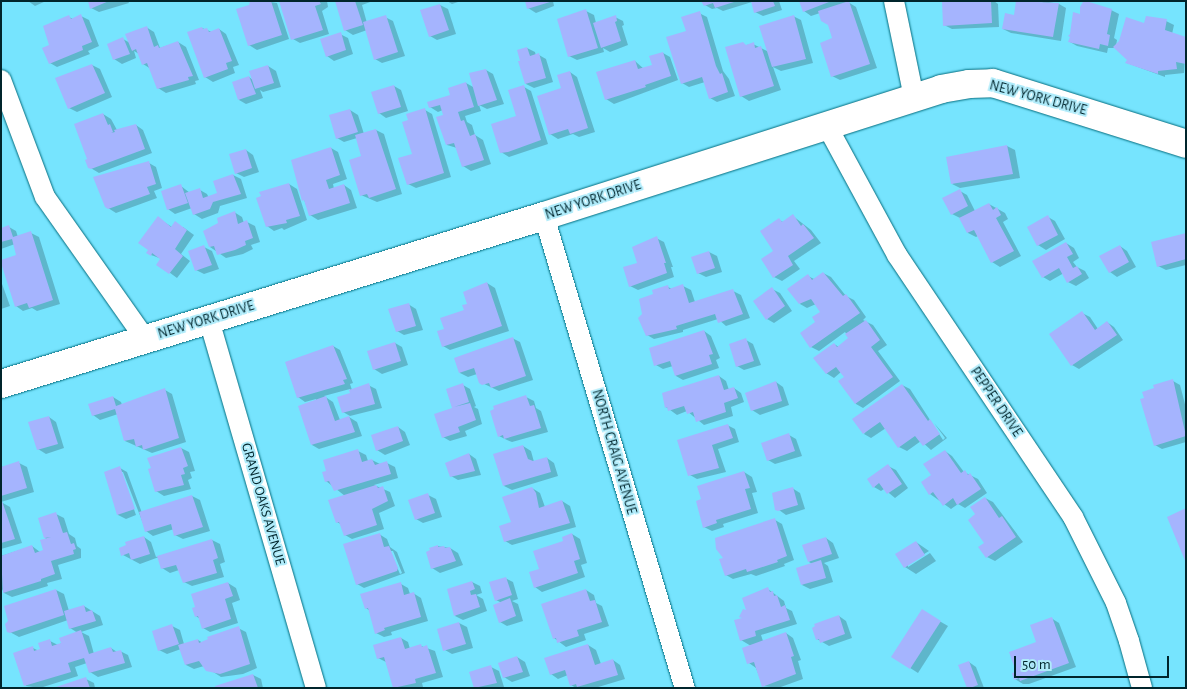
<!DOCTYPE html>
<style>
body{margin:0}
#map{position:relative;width:1187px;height:689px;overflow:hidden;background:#76e4fe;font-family:"Alegreya Sans",sans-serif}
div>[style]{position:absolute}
.shadow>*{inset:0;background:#0003}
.building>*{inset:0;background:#a5b4fe}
.roads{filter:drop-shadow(0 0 1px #056d7f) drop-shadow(0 0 1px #056d7f)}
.street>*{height:20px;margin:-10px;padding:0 10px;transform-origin:10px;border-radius:10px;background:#fff}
.secondary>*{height:28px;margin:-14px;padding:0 14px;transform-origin:14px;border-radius:14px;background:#fff}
span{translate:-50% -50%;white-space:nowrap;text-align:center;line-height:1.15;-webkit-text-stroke:4px #afebfa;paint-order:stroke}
.street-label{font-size:14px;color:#00252c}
.frame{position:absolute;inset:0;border:2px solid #00252c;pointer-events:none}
.scale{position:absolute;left:1014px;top:656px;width:155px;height:22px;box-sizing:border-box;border:2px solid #00252c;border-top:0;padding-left:6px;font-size:15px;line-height:18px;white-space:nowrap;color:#00252c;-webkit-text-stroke:4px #afebfa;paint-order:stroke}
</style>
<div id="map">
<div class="shadow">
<i style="clip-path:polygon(28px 1px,46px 1px,35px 6px)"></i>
<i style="clip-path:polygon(89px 1px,128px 1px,129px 3px,99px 12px,91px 8px)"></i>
<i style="clip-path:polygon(263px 1px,277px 3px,289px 39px,257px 50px,249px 45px,251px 5px)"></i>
<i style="clip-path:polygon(281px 1px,327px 1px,328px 7px,322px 11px,329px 34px,300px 43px,293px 39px)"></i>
<i style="clip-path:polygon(336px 1px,373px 1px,362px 5px,367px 23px,385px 17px,393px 21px,405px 56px,382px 63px,375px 59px,367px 30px,353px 35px,345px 30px)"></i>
<i style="clip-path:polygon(447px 1px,461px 1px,452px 4px)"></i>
<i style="clip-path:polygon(526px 1px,553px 1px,554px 6px,536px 13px,528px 8px)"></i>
<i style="clip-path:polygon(703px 1px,779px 1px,782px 10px,763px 16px,755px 12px,752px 2px,723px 11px,717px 8px,712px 9px,705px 5px)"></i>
<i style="clip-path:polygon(802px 1px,851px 1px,848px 2px,856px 7px,877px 68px,840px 80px,832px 76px,834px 39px,829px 24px,820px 13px,811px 16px,804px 11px)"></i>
<i style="clip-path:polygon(943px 1px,994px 1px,998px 4px,999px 27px,952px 29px,944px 25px)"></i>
<i style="clip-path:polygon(1018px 1px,1042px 4px,1043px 1px,1059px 4px,1066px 8px,1061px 41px,1011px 33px,1003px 29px,1015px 16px)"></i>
<i style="clip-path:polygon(440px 5px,448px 9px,456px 34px,437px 40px,430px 36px)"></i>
<i style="clip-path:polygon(1111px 10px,1119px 14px,1114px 38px,1117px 40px,1116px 46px,1144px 24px,1166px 21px,1174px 25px,1172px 34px,1186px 38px,1184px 73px,1165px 75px,1165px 77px,1127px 63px,1128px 60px,1116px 48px,1108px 48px,1107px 53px,1077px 46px,1070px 42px,1081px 15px)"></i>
<i style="clip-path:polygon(586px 11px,594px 15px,596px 23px,615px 17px,623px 21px,624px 25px,622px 26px,628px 45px,610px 52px,603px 48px,604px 52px,577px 60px,569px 56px)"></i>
<i style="clip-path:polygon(699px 13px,707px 17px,723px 71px,729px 79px,735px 96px,717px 102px,710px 98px,705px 82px,689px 87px,682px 83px,688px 32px)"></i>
<i style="clip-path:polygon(81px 16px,89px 20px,99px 46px,88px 51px,90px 54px,57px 67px,50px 63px,50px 46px,69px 17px,73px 19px)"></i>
<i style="clip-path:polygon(793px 16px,801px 20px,813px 63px,781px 71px,773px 67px,781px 90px,749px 101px,741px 96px,727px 48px,753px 44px,769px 52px)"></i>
<i style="clip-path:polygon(146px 27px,154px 32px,160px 48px,178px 42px,186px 47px,199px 80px,195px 81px,196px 84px,166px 93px,158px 88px,151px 69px,143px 64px,139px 54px,134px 51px,136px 58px,122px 64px,114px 59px,123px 39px,130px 43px)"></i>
<i style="clip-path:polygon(202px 28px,212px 32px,219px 29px,226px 34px,239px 65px,233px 67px,235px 73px,213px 82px,205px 77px)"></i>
<i style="clip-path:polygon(340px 34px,348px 38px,353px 54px,334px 61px,327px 56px)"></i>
<i style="clip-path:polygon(527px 48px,535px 52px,536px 56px,539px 55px,546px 59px,553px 82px,534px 88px,526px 84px,522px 62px)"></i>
<i style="clip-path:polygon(663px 53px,670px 57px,678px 80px,614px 104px,606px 99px,635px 61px,644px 69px,653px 66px)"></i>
<i style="clip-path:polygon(92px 65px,100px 69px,112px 97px,77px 112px,69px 108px)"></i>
<i style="clip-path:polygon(268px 66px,276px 71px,281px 87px,263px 92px,260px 90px,263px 98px,246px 104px,239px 100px,249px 77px,253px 80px)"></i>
<i style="clip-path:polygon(486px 70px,493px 74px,504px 104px,487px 109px,479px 105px,481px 111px,465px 116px,467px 122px,472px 125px,475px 135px,483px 140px,491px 164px,471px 171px,463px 166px,457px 148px,447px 145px,443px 110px,438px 112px,430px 107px,452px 95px,466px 83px,475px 88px)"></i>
<i style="clip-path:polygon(570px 72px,577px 77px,595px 132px,579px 137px,573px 134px,558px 139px,550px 134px)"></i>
<i style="clip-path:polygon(394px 86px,401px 90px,408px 111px,386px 118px,379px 113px)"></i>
<i style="clip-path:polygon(524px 87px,531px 91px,548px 144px,509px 157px,501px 152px,517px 117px)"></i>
<i style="clip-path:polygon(350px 110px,358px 115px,364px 134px,376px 130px,384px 134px,402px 194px,377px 202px,361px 195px,363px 157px,357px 138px,344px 142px,337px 138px)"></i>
<i style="clip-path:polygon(425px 110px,432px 114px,451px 177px,416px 188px,408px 184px)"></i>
<i style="clip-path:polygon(103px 114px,111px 119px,117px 130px,136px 125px,143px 130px,152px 153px,99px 173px,89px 167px,89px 159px)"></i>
<i style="clip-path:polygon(1007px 146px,1015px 150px,1020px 178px,960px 188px,952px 184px)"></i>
<i style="clip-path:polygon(331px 148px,338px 152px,347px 179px,333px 184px,334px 189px,344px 185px,351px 190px,357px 208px,318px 220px,310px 215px,298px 184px)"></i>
<i style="clip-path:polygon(246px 150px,253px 155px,259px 172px,244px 177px,236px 173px)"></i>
<i style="clip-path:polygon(149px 163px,156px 167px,162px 188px,154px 191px,157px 198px,116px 213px,108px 208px)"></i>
<i style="clip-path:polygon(233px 175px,241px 179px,247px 198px,220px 206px,218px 213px,202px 219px,194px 214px,192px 208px,175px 214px,168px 209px,181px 186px,190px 193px,200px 190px,207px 194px,209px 198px,218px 194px)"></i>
<i style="clip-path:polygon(289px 184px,297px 189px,307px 220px,284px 230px,282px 228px,274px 231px,267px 226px)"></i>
<i style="clip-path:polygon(960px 191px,967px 195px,975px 211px,989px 204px,1005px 213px,1008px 219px,1003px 222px,1021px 256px,1000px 267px,992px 262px,978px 236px,976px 237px,968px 233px,960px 218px,952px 214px)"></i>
<i style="clip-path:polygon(234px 212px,242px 217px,244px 223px,247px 222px,255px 226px,260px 242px,251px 245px,253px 249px,243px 254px,226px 258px,210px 247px,220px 224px)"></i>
<i style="clip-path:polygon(793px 216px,811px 230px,821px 243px,794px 261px,800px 269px,782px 281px,774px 277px,779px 220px,783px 222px)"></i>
<i style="clip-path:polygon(1048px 217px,1055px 221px,1065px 239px,1046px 250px,1038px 245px)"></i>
<i style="clip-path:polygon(158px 218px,172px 227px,183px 227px,194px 235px,181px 254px,190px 261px,177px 278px,158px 264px,162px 259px,151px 255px)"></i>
<i style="clip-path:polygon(9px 227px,16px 231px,18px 237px,31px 233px,39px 237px,60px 304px,37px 311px,32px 308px,23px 311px,16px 306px,18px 256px,15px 244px,1px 249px,1px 229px)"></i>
<i style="clip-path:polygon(1186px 235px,1186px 265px,1166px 270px,1158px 266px)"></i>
<i style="clip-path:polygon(656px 238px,664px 242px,673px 267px,671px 267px,674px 277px,638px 290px,630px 286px,639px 264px)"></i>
<i style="clip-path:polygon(1066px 243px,1074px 248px,1079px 258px,1073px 262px,1077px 267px,1085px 271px,1089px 278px,1076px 286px,1068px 282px,1064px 273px,1050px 281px,1043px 277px)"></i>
<i style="clip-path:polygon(1120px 246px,1127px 251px,1136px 267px,1117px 277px,1110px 272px)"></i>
<i style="clip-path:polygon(204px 247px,212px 251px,219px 269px,204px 274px,196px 270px)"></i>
<i style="clip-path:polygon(709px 252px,717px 256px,722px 272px,706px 277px,698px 273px)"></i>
<i style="clip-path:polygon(823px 273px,831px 277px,846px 296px,854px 300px,866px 317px,863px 320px,873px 325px,887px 345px,878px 351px,900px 381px,863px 408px,856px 404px,840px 381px,846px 378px,841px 372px,834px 378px,826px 373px,834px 344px,839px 347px,850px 339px,845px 332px,819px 351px,811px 347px,822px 312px,816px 304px,807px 308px,800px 304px,808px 276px,814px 279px)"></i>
<i style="clip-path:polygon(1px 281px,10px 306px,1px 309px)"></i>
<i style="clip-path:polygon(487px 283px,495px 288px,509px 331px,450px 350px,443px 346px,446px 329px,466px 311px)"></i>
<i style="clip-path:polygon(683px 286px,691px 290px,695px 302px,733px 291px,741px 295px,750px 318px,726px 326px,718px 319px,683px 330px,683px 332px,654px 339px,647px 335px,655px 295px,668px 287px,672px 289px)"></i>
<i style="clip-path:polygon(772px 289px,780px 293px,792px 311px,774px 323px,767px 319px)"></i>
<i style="clip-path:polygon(408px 304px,416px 309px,423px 330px,404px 335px,397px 331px)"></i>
<i style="clip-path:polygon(1082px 313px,1090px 317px,1098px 329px,1107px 322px,1114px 327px,1123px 340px,1079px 369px,1072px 365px)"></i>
<i style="clip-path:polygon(704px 331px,711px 336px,720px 358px,716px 360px,719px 368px,683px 380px,676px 376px,673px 366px,663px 369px,656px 365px)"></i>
<i style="clip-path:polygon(512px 338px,520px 342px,533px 380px,499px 391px,480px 382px,477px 374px,468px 377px,460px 373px,456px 359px)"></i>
<i style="clip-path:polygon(746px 340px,753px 344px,761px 365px,744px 370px,737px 366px)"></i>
<i style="clip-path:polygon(395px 343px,402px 347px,408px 365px,382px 374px,374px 369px)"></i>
<i style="clip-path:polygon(333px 346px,340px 350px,353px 383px,350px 384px,352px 390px,368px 385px,376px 389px,382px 408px,350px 416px,343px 412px,352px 394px,350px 389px,324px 396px,333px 402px,340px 420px,349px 417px,357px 422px,362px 436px,319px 449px,312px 445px,316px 399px,305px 402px,298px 397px)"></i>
<i style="clip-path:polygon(719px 376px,726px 381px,729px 390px,734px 388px,741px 393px,744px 402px,731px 407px,733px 416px,704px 425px,687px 411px,677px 415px,666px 407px)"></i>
<i style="clip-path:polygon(1173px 381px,1180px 385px,1186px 408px,1186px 442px,1162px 449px,1155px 445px,1145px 399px)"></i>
<i style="clip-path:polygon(776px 382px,783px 387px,789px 405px,760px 415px,752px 410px)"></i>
<i style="clip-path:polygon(463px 385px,470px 389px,476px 406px,474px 407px,478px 409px,482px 424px,465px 431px,467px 436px,450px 441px,443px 437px,453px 409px,447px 390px)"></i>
<i style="clip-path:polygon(902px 385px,910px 389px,943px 440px,945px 438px,934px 423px,947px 438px,931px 450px,921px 441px,907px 451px,899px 447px,886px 428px,871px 438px,864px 434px)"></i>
<i style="clip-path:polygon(165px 390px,172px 394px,186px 442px,152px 453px,125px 441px,118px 414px,100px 420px,93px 415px,113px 397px,121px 402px,122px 405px)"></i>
<i style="clip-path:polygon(526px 397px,534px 401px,536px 408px,541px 411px,548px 432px,512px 442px,507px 440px,499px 436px)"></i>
<i style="clip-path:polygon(49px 417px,56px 422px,64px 448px,46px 454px,38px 449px)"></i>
<i style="clip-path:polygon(727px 425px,735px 429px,739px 442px,718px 449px,726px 472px,697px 479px,690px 475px,679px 441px)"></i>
<i style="clip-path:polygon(398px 427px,405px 432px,410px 445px,385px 455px,377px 450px)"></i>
<i style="clip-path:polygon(789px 435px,796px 439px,802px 456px,775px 464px,768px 460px)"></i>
<i style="clip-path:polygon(523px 446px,531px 451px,534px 462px,547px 458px,554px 463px,558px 476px,512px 490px,504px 486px)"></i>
<i style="clip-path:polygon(181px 448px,189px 452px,195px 471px,190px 472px,192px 478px,188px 480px,191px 489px,164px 496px,156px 491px)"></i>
<i style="clip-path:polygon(358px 451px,366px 455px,368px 461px,372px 460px,380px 464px,387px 463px,395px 467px,398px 478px,374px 485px,390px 492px,395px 506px,379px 513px,384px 529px,352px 539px,345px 535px,342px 525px,337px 522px,345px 496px,326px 481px)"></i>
<i style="clip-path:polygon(945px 451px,952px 456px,964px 472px,978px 479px,987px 493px,965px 508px,958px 504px,951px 509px,930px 494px,933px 476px)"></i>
<i style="clip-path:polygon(469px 454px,476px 459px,481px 475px,458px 480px,451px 476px)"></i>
<i style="clip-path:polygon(19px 463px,27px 467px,34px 492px,1px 502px,1px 464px,3px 468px)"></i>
<i style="clip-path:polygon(888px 466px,896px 470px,908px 488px,895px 498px,884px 489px,881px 491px,874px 487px)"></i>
<i style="clip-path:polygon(120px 468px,127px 472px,142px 513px,192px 496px,200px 500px,210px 531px,183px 539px,175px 535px,174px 529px,153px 536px,146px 531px,123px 472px,121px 472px,136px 515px,126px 519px,118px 515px,105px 473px)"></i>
<i style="clip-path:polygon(744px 472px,752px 477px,757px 492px,752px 493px,758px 513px,723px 524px,724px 527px,712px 531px,704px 527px)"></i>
<i style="clip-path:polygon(532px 488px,540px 493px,545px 507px,562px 501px,570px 506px,576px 527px,512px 545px,505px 541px)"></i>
<i style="clip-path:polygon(792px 488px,800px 493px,805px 509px,786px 515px,779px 510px)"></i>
<i style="clip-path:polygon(428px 495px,436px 499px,442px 517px,423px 523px,416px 519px)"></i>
<i style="clip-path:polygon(985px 498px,993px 502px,1023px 542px,995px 561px,987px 557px,986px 543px,977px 515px)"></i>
<i style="clip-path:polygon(1px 502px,10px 507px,22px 543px,1px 549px)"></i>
<i style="clip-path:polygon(56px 514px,64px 518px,69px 534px,75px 538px,77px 546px,81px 549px,81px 558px,58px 565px,62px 579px,47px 583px,48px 586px,12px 597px,4px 593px,1px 587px,1px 556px,32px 546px,40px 552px,45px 551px,46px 540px,40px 518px)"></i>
<i style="clip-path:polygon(775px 520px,782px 524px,794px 560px,784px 564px,785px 566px,756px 576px,751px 574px,733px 579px,726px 575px)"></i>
<i style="clip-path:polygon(evenodd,379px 534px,387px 539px,390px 547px,397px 552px,405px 573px,364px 588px,357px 584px,379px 534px,390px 551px,393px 551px,402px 573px,400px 574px,390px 551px)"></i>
<i style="clip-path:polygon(572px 534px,580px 539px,587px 563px,581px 565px,585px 577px,542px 592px,535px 587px,541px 570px)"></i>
<i style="clip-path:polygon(144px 537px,151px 542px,156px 557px,212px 540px,220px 544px,225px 562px,220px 564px,224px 577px,192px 586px,184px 582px,179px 570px,170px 573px,162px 568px,159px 557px,140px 564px,123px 555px)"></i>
<i style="clip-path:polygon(826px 538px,833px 543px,839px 558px,824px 563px,828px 566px,833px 582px,810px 589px,802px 585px,812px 564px,809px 562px)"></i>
<i style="clip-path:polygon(916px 542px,929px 551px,908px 564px,908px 567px,930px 553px,936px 561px,916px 574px,905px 567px)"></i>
<i style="clip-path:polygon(437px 546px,450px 548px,458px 553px,463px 565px,440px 573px,432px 568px)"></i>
<i style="clip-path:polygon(505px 578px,513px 582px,518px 599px,512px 601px,518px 604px,523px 621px,507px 626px,500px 622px,502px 603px,496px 600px)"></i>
<i style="clip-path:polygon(472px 582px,480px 586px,482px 593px,476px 595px,483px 599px,487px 611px,463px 620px,455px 616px)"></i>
<i style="clip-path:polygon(228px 583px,236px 588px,240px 600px,232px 603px,238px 623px,210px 632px,203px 628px,200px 619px,196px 616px)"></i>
<i style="clip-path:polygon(401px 584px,408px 588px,410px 594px,413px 593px,421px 598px,428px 621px,391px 632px,392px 635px,384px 637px,376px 633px,370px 611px,366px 608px)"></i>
<i style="clip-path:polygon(768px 589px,784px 601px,786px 608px,792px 611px,797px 624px,761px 635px,763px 641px,786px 633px,793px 638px,801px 660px,798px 661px,803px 679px,778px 688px,763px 686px,756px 668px,749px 663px,751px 646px,741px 640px,748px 612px)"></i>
<i style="clip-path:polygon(56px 590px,64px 594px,69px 611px,84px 606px,100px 616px,103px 625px,81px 632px,89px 636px,94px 654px,111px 648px,117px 652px,120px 651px,128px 655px,132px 667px,98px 677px,90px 672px,87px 663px,75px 667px,78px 676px,40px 688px,26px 686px,15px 654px,33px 648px,39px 651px,50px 641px,58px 645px,78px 633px,70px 628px,68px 620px,19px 637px,8px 631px)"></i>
<i style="clip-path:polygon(586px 590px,594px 595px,596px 603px,602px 606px,609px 626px,584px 634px,586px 640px,566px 647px,554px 638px)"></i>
<i style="clip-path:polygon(922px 611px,948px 626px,918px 673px,893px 657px)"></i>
<i style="clip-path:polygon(839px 616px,846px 621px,852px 638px,829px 646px,817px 639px)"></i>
<i style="clip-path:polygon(1051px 618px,1059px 623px,1076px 667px,1029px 684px,1023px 684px,1015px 679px)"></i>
<i style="clip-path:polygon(459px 623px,467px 627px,473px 648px,452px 654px,445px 650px)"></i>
<i style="clip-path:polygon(172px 626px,180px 630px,184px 644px,198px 640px,203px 643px,238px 628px,246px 632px,257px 668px,243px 674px,221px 677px,204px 666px,194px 669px,186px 665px,181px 649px,167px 654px,159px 650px)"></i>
<i style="clip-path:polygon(401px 638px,408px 642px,410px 649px,421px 646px,435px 651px,443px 677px,422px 683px,423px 687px,421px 688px,394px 688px,386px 662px,378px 658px)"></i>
<i style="clip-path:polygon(588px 645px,596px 650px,601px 664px,613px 660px,620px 665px,625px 679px,595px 688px,576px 688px,571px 685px,568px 675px,558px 679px,551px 674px)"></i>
<i style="clip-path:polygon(517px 657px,525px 662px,530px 676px,512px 682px,504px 677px)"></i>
<i style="clip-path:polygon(969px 662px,976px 667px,984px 688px,969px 688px)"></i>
<i style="clip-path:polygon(491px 667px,499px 671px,504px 687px,476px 688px,471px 673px)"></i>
<i style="clip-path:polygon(253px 675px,261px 679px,263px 688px,215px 688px)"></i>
<i style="clip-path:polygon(86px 679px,94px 683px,95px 688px,59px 688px)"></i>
</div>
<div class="building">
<i style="clip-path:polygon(88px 1px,109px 1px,90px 9px)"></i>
<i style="clip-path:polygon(250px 1px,271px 1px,282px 35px,248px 46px,236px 9px,249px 5px)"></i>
<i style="clip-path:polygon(279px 1px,319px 1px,321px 4px,315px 6px,323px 30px,291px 40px)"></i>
<i style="clip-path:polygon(335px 1px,355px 1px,363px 25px,344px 31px)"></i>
<i style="clip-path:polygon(525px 1px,550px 1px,550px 2px,527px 9px)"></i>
<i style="clip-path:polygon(701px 1px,734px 1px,734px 2px,715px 8px,713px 3px,704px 6px)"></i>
<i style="clip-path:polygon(751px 1px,773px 1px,775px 6px,754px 13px)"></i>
<i style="clip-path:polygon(799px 1px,829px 1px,829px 2px,803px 12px)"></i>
<i style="clip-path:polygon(849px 1px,870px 64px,831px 77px,820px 43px,832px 38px,828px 25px,821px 21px,818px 11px)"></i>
<i style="clip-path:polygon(942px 1px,991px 1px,992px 23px,943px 26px)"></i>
<i style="clip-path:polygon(1016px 1px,1059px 3px,1053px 37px,1002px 29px,1005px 13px,1014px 15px)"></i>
<i style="clip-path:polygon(1086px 1px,1112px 9px,1107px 34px,1110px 35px,1108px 46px,1100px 44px,1099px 49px,1068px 42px,1070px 37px,1068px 36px,1070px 34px,1073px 12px,1080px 14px,1080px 7px,1083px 2px)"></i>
<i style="clip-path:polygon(440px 4px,449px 30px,429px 37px,420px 10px)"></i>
<i style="clip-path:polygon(586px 9px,598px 48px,568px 57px,557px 19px)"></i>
<i style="clip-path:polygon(700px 11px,716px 66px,720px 74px,722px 73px,728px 92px,709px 99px,702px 77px,681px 84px,666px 37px,686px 31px,681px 17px)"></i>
<i style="clip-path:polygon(81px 14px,92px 42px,82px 46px,83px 50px,49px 64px,42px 48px,49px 45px,43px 26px,69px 15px,71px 19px)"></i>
<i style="clip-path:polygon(386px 15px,398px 52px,374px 60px,363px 22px)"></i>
<i style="clip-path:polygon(616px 15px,617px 21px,615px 22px,621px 41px,601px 48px,593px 23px)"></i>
<i style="clip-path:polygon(794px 15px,806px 59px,772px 67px,759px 26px)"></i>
<i style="clip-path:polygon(1146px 16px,1167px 19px,1165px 30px,1186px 37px,1186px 64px,1176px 62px,1177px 69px,1158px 71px,1158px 74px,1125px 63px,1127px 60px,1113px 47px,1119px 41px,1126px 17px,1144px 23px)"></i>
<i style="clip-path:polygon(147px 26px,154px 47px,158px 45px,159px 48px,178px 41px,193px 76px,188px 77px,189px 80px,157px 89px,147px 63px,142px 65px,136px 49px,132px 51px,125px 34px)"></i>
<i style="clip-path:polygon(202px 27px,203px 29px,207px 28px,209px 32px,219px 28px,232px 61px,226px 63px,228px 69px,204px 78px,187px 32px)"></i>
<i style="clip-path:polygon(341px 32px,346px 50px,326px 57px,320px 39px)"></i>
<i style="clip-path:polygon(123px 37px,130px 54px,113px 60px,107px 44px)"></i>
<i style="clip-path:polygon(743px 42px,746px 45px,754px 42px,755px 48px,761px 46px,774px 86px,740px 97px,725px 47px)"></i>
<i style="clip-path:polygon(527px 47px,530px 56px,539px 53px,546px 78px,525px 84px,518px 61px,520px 61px,517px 50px)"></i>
<i style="clip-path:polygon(663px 52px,671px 76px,645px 85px,646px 87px,605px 100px,596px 72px,635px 60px,638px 69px,652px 65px,649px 56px)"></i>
<i style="clip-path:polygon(92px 64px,105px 93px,68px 109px,55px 78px)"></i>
<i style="clip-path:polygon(268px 65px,274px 83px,255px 89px,249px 71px)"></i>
<i style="clip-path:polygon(486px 69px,497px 100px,478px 106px,469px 73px)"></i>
<i style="clip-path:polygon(570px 71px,588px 128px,570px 134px,568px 129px,549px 135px,537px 96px,561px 88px,557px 75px)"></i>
<i style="clip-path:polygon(249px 76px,256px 94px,238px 100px,232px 82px)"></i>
<i style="clip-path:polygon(466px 82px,474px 107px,458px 112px,461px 121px,464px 120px,470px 136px,475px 134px,484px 160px,462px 167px,454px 143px,446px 145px,436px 117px,443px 115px,440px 105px,429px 108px,427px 102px,450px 95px,448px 88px)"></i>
<i style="clip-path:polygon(394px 85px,401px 107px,378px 114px,371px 92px)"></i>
<i style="clip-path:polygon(524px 85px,541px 140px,508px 152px,500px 153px,491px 124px,516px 116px,508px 90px)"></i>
<i style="clip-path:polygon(425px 108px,444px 173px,407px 185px,398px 158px,412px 154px,402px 122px,408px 120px,406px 114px)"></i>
<i style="clip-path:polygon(350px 109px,358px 132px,336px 139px,329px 115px)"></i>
<i style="clip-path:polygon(103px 113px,108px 125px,110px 124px,113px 132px,111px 133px,115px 132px,114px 130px,136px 124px,145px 149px,91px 169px,88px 168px,85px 160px,87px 159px,74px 124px)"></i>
<i style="clip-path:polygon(376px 129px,396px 189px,369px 198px,367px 194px,360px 196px,349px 160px,361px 156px,355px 135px)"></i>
<i style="clip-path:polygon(1007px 145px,1013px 174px,951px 184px,946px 157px)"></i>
<i style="clip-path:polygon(331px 147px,340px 175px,326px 180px,329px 189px,344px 184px,350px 203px,309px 216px,304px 200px,302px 201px,291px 160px)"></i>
<i style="clip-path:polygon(246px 149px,252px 168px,235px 174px,229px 154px)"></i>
<i style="clip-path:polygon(149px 161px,156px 184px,147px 187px,150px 194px,108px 209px,105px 207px,93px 177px)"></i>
<i style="clip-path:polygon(233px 174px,241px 194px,213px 202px,210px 209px,193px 215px,185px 193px,200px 188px,203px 198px,217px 193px,213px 181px)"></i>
<i style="clip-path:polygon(289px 183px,300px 216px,286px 220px,287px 223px,266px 227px,256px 198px,261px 196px,259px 192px)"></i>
<i style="clip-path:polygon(181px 184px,188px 203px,167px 210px,161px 191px)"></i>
<i style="clip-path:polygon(960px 189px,968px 206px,951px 215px,942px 198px)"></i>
<i style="clip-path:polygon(989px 203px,993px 210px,997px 207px,1001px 215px,996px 218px,1014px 251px,991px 263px,974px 230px,967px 233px,959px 218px)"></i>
<i style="clip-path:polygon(235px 211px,238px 224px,247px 220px,253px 238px,245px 241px,246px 245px,235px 250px,217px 255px,214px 246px,209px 247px,203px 231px,218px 223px,217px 218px)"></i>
<i style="clip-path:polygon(793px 214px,801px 226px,803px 224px,814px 238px,788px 256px,793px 265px,773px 278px,761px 259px,773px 251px,760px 231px,779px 218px,782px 222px)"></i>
<i style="clip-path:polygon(1048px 215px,1058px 235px,1037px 246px,1027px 227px)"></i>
<i style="clip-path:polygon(158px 216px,171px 227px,175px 221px,187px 230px,175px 249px,183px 256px,169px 274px,156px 265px,160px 259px,152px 253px,151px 256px,146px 253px,148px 250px,138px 243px)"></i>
<i style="clip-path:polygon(9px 225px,13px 237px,31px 231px,53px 300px,29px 308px,27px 303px,15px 307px,1px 263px,1px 260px,16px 255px,12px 239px,1px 242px,1px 228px)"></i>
<i style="clip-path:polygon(1186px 233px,1186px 259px,1157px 267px,1151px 242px)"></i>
<i style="clip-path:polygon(657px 236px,666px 263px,664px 263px,667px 273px,629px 287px,623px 267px,637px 263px,632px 247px)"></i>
<i style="clip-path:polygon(1066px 242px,1073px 254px,1067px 257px,1073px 268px,1077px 266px,1082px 274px,1067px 283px,1059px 268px,1042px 278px,1032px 261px)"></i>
<i style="clip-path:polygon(204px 245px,212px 265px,195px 271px,188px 251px)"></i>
<i style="clip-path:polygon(1120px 245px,1129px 262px,1109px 273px,1099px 256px)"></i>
<i style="clip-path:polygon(709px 251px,715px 268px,697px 274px,691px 257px)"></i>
<i style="clip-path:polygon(823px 272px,843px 296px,846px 294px,860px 313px,810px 348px,800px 333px,815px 322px,812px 317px,820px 312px,811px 299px,799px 304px,787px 289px,808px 274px,812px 280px)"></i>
<i style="clip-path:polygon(487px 282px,502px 326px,442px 347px,437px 331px,444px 329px,440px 318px,464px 310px,462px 305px,467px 304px,463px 292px)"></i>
<i style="clip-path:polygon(683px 284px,689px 303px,733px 289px,743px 314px,718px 323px,715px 314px,676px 326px,677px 329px,646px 336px,638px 318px,642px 314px,639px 299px,653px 294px,652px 290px,668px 285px,669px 289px)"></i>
<i style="clip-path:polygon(772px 287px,785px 306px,766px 320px,753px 301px)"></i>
<i style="clip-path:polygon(409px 303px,416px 326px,396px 332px,388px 309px)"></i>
<i style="clip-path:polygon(1082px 311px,1095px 330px,1107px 321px,1117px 335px,1071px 366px,1049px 334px)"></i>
<i style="clip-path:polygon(866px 320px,880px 340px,871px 347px,893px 377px,855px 404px,838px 381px,844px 377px,839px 371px,836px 367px,826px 374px,813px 358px,834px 343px,837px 347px,848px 338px,845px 334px)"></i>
<i style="clip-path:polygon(704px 330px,713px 354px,709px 355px,712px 364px,675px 376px,670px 361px,654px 366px,649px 348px)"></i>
<i style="clip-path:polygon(513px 337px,526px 376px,491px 388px,489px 383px,482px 385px,479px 383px,474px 368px,459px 373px,454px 358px)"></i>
<i style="clip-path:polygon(746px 338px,754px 361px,736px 367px,729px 344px)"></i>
<i style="clip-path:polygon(395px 342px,401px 361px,373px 370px,367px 351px)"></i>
<i style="clip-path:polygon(333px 345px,347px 379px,343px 380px,345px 384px,297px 398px,285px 362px)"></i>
<i style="clip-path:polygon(719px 375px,724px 390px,734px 387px,738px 398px,724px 403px,726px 412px,696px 422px,693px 412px,687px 414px,684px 406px,668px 411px,667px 407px,665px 408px,662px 393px)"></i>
<i style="clip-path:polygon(1173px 379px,1186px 436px,1154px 446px,1140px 399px,1144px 398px,1142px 392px,1154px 388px,1153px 385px)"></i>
<i style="clip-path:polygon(776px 381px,782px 401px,751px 411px,745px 393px)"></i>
<i style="clip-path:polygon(369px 383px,375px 404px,342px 413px,337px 397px,350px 393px,349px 390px)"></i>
<i style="clip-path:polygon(463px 383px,469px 402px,454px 407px,470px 403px,476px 420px,458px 427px,460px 432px,442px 438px,434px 414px,452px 408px,446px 389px)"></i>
<i style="clip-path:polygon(902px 384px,928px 421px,930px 419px,940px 434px,923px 446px,915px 436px,898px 448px,880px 422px,863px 434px,852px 419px)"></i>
<i style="clip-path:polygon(165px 388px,179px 438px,143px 450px,142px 445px,136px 447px,134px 439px,124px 441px,115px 409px,92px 416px,88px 404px,113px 396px,116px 406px)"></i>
<i style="clip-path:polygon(526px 395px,530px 406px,534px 405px,541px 428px,504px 439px,503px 435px,498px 437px,490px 411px,494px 409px,493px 406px)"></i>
<i style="clip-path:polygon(326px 396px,335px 421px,349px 416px,355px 432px,311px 445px,298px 406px)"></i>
<i style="clip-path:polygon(49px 416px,58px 444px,37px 450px,28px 422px)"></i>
<i style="clip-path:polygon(728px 424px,733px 438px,712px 445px,719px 468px,688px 476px,677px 440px)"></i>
<i style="clip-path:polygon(398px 426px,403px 441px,376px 451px,371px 435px)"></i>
<i style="clip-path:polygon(789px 433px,795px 451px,767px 461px,761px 443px)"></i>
<i style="clip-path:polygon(523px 445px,528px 459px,533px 461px,547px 457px,551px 472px,503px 486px,493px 454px)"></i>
<i style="clip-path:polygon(181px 447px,188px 466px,183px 468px,185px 474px,181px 475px,184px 485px,155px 492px,148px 469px,151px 468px,147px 458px)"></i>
<i style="clip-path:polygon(358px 449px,362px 462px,372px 459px,375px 465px,387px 461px,391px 474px,334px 491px,329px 481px,325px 482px,322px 472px,326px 471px,323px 460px)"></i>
<i style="clip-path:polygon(945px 450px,961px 473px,965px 470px,968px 475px,970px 473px,981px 489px,957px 505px,953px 498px,943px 506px,933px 492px,929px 495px,921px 482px,931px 475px,923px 464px)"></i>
<i style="clip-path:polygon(469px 453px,475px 471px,450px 477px,445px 463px)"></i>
<i style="clip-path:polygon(19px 461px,27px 488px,1px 496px,1px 467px)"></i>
<i style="clip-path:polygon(888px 464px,902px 484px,887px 494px,879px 483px,873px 488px,867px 479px)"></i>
<i style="clip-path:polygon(120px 466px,135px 509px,117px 515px,104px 472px)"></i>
<i style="clip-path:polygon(744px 471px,750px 488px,745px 489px,751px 509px,716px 520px,717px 523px,703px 528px,696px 501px,701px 499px,697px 486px)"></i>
<i style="clip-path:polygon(376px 485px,378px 488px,383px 486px,388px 501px,372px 509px,377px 525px,344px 536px,339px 522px,336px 523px,328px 500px)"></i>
<i style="clip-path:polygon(532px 487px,536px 493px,539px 508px,562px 500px,570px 523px,504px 542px,499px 526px,511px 522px,502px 497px)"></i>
<i style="clip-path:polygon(793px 487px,798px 505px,778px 511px,775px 510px,772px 493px)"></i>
<i style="clip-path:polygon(428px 493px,435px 513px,415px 520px,408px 500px)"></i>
<i style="clip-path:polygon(192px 495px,203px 527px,174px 536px,171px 524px,145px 532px,139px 512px)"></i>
<i style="clip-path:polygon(985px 497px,999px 518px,1002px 516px,1016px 537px,986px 558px,978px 547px,984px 543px,968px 520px,975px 514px,970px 507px)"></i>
<i style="clip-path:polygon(1px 498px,15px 539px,1px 543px)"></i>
<i style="clip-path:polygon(1186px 508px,1186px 563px,1167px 517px)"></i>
<i style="clip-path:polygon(56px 512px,63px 533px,67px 532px,71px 544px,74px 543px,76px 549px,73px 550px,74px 554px,51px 561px,55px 574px,41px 579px,41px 581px,3px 593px,1px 556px,32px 545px,35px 553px,43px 550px,40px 540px,51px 537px,44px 538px,38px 518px)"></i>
<i style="clip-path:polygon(775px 518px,787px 556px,777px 560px,778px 562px,747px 572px,746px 569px,725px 576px,719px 559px,723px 558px,716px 549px,715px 538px)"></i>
<i style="clip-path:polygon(380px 533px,384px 547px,389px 546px,398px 568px,397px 571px,356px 585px,343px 544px)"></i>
<i style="clip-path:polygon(572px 533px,580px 559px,574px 561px,578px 573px,534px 588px,529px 572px,539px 569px,533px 551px,563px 541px,562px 537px)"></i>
<i style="clip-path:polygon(144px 536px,150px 554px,131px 560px,129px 553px,121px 556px,119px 548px,126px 545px,125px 542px)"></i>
<i style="clip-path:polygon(826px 537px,832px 554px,808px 562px,802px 545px)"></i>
<i style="clip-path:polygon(212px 539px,218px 558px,213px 560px,217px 573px,183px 583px,176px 565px,161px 569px,157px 556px)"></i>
<i style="clip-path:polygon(916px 541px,925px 555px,904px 568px,895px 554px)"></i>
<i style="clip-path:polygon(438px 545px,438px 547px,444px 546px,445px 548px,450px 547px,456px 561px,431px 569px,426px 552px,430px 550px,429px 548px)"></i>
<i style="clip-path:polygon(821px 560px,826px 578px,801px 585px,796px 568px)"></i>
<i style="clip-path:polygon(506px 577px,512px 595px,495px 601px,489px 582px)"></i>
<i style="clip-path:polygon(472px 581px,475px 589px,470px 591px,471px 595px,476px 594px,480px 607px,454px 616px,447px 589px)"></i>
<i style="clip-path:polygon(228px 582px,233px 596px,225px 599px,231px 619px,202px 629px,198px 616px,195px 617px,192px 608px,195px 607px,191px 594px)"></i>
<i style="clip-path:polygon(401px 582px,404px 595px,414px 592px,421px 617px,384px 628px,385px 630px,375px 634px,368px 608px,365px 609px,360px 594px)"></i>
<i style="clip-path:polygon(768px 587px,770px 592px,773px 591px,774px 596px,777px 595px,781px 607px,785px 605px,790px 620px,755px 631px,756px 636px,740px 641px,734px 620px,742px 618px,739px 617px,743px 609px,746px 610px,742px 598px)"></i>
<i style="clip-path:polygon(56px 589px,64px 615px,10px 633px,7px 632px,5px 624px,8px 621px,4px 606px)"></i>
<i style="clip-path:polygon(586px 589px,590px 601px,595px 600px,602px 622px,577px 630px,579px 636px,557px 643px,556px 638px,553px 639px,541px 604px)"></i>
<i style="clip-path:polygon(510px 598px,516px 616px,499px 623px,493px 605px)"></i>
<i style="clip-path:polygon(84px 605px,86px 612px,92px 610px,96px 621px,69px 629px,64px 611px)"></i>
<i style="clip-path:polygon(922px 609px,941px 621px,910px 669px,891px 657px)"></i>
<i style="clip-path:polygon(839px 615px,845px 634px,820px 643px,819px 639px,816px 640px,812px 628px,815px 626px,814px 624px)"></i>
<i style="clip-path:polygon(1052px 617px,1069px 663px,1020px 681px,1019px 678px,1014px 680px,1012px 673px,1016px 672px,1009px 652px,1036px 642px,1030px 625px)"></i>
<i style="clip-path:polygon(459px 622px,466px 644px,443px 651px,437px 629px)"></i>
<i style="clip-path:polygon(172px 624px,179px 644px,158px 651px,152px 631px)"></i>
<i style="clip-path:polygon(239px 626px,250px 664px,220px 674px,206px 671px,199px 661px,185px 665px,178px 645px,198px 639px,199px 643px,208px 639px,207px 637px)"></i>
<i style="clip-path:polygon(81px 630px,89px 654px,111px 647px,113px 652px,121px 650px,125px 663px,89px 673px,84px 658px,68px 663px,71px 672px,24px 686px,13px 653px,33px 646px,34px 651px,40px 649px,38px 643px,50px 639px,52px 646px,61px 643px,59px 638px)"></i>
<i style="clip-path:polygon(786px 632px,794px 656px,791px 657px,796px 674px,762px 687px,754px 662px,747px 664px,742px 648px)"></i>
<i style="clip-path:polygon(401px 637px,405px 649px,421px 644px,422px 647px,427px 645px,436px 673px,415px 679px,416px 683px,393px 688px,384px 657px,377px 659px,373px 645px)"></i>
<i style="clip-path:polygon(588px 644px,595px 665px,613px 659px,618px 675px,577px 687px,576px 684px,570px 686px,565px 670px,550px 675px,544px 658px)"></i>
<i style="clip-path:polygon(517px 656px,523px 672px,503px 678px,498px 663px)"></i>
<i style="clip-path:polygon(969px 661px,978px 685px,970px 688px,967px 688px,958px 665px)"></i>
<i style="clip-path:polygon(491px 665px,497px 683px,474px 688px,469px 672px)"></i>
<i style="clip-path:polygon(253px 674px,258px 688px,216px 688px,215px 686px)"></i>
<i style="clip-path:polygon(86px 677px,90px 688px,56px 688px,56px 687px)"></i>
</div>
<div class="roads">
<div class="street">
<i style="left:894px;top:1px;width:99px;rotate:78.3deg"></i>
<i style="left:1px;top:80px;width:125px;rotate:69.4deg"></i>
<i style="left:45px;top:197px;width:174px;rotate:54.8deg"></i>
<i style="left:827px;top:126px;width:147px;rotate:61.5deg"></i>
<i style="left:897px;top:255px;width:316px;rotate:56.1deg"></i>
<i style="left:1073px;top:517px;width:96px;rotate:63.4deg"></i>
<i style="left:1116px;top:603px;width:40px;rotate:71.1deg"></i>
<i style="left:1129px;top:641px;width:49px;rotate:74.5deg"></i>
<i style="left:544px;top:216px;width:493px;rotate:73.4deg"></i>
<i style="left:209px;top:320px;width:383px;rotate:73.8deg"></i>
</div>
<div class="secondary">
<i style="left:1px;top:384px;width:568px;rotate:-17.19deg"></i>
<i style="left:544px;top:216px;width:417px;rotate:-17.7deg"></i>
<i style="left:941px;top:89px;width:28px;rotate:-10deg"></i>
<i style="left:969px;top:84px;width:24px;rotate:-2deg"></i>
<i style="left:993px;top:83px;width:202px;rotate:17.5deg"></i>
</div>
</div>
<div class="street-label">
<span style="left:1038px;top:98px;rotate:15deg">NEW YORK DRIVE</span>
<span style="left:593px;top:200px;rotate:-18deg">NEW YORK DRIVE</span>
<span style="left:206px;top:320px;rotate:-17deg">NEW YORK DRIVE</span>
<span style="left:996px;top:402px;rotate:56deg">PEPPER DRIVE</span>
<span style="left:614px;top:452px;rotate:74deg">NORTH CRAIG AVENUE</span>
<span style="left:263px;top:504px;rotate:74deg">GRAND OAKS AVENUE</span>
</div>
<div class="frame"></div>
<div class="scale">50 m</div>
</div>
